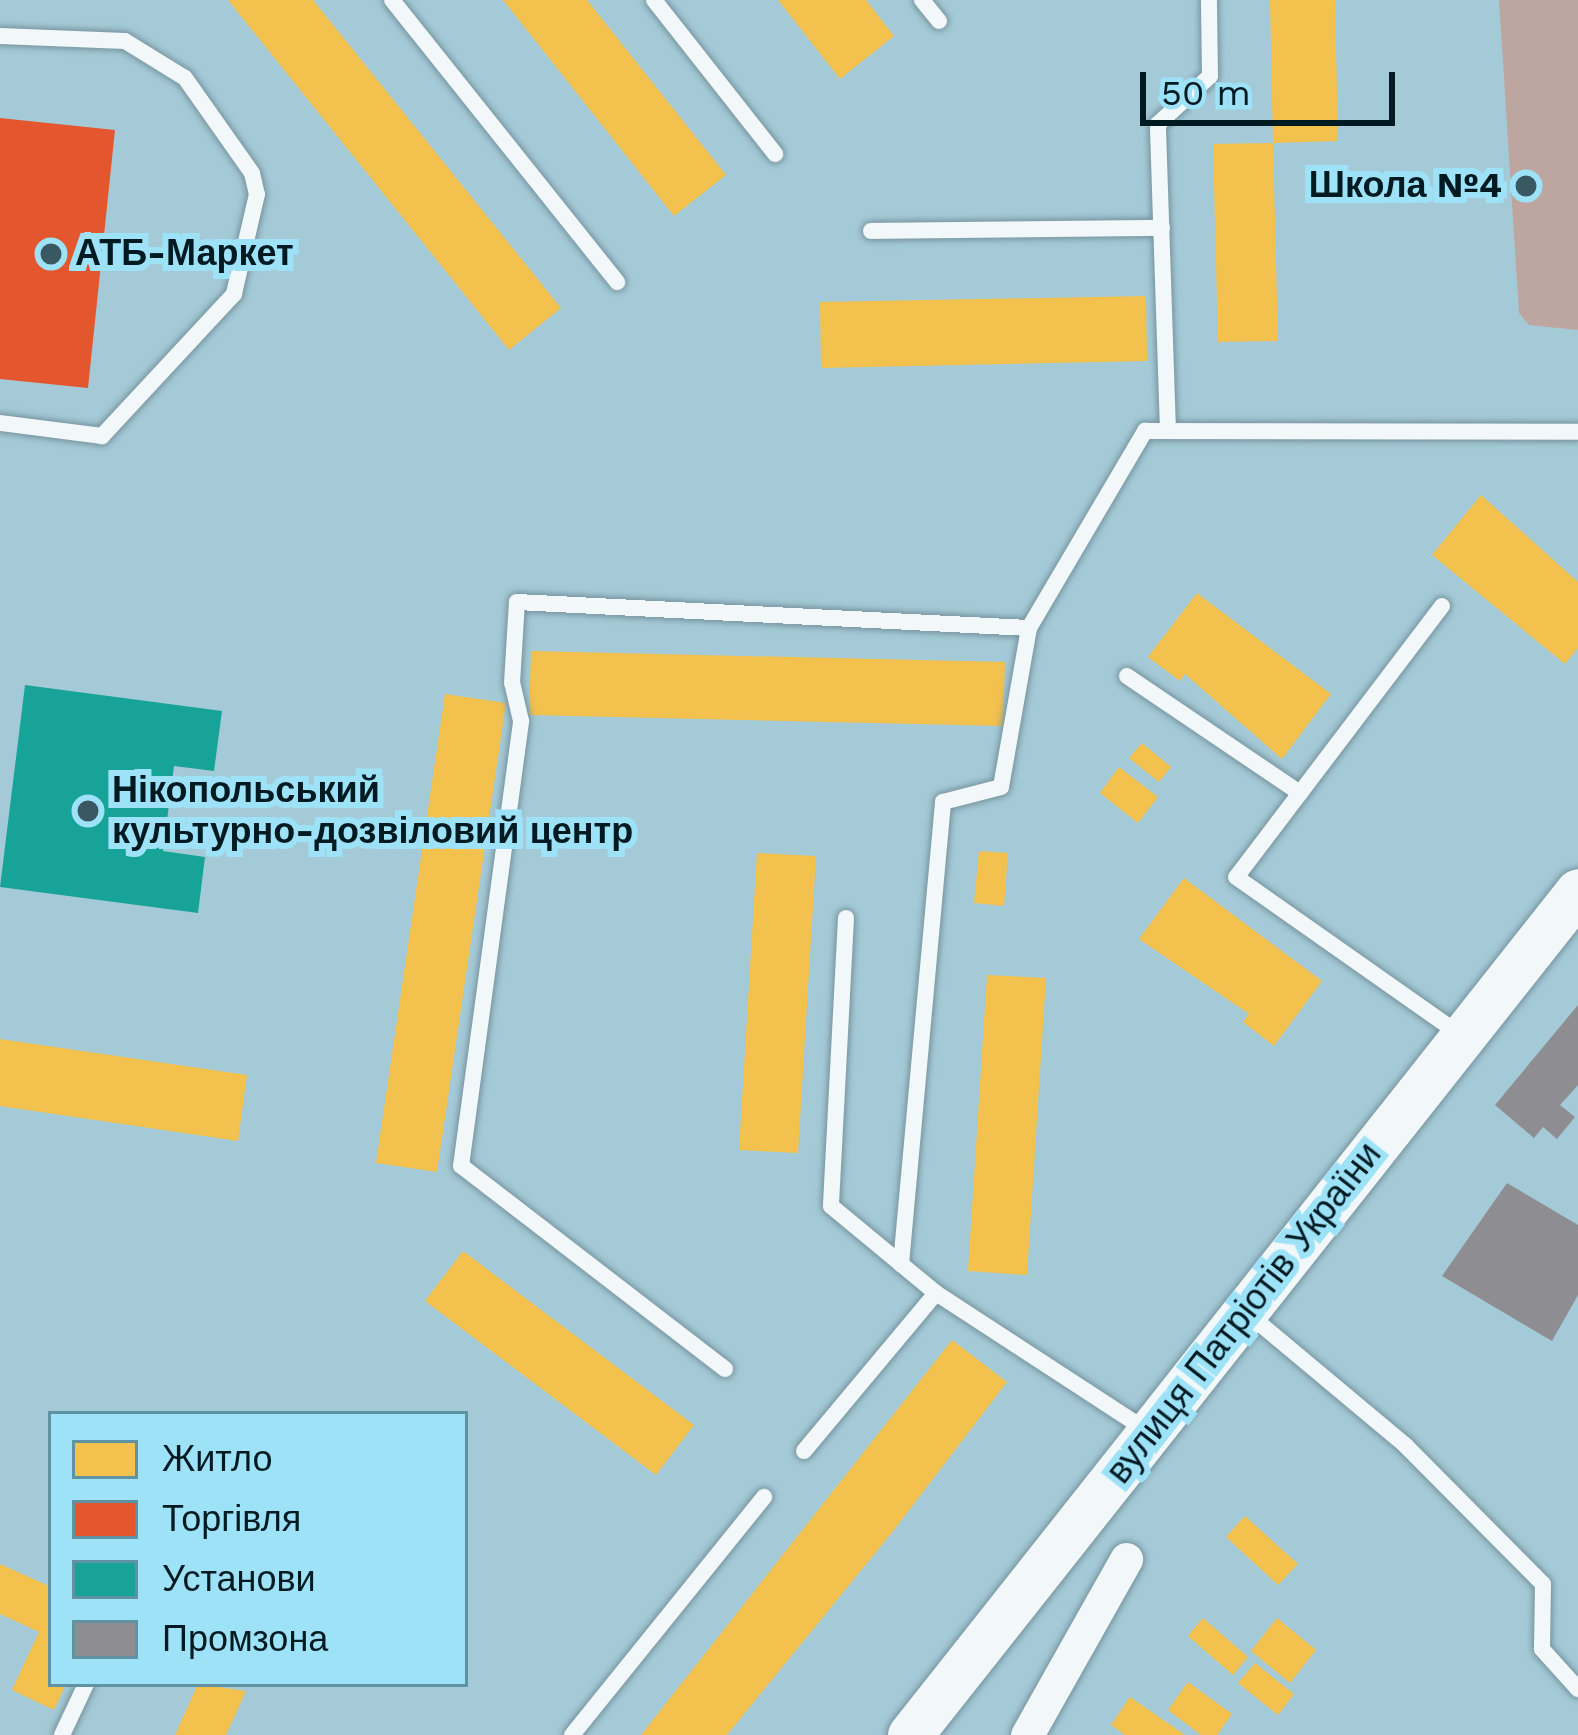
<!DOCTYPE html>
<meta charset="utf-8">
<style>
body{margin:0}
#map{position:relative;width:1578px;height:1735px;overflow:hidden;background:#a5cad7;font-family:"Work Sans",sans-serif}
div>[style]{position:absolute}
.green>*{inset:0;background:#bda69f}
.homes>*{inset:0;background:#f2c14e}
.shops>*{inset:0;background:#e4572e}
.public>*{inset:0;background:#17a398}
.industry>*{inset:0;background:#8d8d92}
.roads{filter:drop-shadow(0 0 3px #76949e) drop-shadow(0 0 3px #76949e)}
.service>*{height:16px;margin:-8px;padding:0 8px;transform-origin:8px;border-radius:8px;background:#f2f7f9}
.minor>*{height:33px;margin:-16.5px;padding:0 16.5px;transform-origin:16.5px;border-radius:16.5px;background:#f2f7f9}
.secondary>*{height:45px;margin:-22.5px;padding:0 22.5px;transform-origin:22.5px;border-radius:22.5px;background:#f2f7f9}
.dots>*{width:33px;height:33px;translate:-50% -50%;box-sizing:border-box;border:6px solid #9ee2f8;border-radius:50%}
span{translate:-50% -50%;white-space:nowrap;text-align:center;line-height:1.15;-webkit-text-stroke:12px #9ee2f8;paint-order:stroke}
.poi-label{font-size:36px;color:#001a22;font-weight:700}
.right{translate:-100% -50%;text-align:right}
.left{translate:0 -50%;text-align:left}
.street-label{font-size:36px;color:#001a22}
.legend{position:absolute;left:48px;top:1411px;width:420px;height:276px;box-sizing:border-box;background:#9ee2f8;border:3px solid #5f92a2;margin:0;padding:15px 21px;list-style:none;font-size:36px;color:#001a22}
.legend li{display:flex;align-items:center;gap:24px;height:60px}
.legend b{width:60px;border:3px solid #5f92a2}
.scale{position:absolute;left:1140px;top:72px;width:255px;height:54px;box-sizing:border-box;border:6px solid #001a22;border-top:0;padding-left:15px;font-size:36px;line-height:42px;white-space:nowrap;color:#001a22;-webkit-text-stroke:9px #9ee2f8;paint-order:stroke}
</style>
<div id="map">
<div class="green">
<i style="clip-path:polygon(1499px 0,1578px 0,1578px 330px,1529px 325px,1519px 313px)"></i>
</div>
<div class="homes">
<i style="clip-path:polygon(228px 0,313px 0,561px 308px,509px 350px)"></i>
<i style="clip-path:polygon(503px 0,587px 0,726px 175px,674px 216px)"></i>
<i style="clip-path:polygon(778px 0,866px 0,894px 36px,840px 79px)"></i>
<i style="clip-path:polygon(1270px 0,1335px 0,1338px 141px,1273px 143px)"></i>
<i style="clip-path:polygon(1273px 143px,1278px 341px,1218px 342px,1213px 144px)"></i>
<i style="clip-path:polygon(1146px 296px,1147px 361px,821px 368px,820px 302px)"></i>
<i style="clip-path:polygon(1481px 495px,1578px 582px,1578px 648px,1565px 664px,1432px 555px)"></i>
<i style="clip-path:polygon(1197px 593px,1331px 694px,1282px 759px,1185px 674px,1180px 681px,1148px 657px)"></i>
<i style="clip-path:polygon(531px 651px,1005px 662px,1003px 726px,529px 715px)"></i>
<i style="clip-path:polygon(445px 694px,506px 703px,437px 1172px,376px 1163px)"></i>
<i style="clip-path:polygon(1142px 743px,1171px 767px,1159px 782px,1129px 758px)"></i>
<i style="clip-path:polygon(1119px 767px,1158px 797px,1138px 823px,1100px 793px)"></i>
<i style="clip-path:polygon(979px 851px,1008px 853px,1004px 906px,974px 903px)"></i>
<i style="clip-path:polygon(757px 853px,816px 856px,798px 1153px,739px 1150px)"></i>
<i style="clip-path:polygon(1184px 878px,1322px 981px,1274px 1046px,1243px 1022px,1249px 1014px,1139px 939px)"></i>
<i style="clip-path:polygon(987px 975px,1046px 978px,1027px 1275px,968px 1271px)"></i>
<i style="clip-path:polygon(0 1039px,247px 1075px,238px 1141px,0 1106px)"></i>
<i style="clip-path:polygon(463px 1251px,694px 1425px,656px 1475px,425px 1301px)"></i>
<i style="clip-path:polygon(952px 1340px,1007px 1382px,894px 1530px,727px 1735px,641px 1735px)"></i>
<i style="clip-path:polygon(1245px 1516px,1298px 1564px,1278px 1585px,1226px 1537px)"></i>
<i style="clip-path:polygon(0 1564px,51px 1587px,51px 1684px,66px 1684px,54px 1710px,12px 1690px,39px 1632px,0 1614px)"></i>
<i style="clip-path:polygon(1203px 1618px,1248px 1657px,1233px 1675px,1188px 1636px)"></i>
<i style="clip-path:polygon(1277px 1618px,1316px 1650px,1290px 1683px,1251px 1651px)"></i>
<i style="clip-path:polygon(1255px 1663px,1294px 1694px,1278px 1715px,1238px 1683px)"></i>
<i style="clip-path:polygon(1188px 1682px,1232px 1714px,1217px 1735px,1201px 1735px,1168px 1710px)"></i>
<i style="clip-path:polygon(198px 1684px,246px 1691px,226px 1735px,175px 1735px)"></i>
<i style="clip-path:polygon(1130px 1697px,1185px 1735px,1125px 1735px,1111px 1725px)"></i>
</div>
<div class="shops">
<i style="clip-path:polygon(0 118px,115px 130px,88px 388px,0 379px)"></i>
</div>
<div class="public">
<i style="clip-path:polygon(25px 685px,222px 711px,214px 771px,174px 766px,163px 851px,205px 857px,198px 913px,0 887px)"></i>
</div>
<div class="industry">
<i style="clip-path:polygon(1578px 1005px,1578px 1085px,1560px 1105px,1575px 1117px,1557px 1139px,1543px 1127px,1534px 1138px,1495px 1105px)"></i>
<i style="clip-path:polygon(1507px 1183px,1578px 1225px,1578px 1295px,1552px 1341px,1442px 1276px)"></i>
</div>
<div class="roads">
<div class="service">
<i style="left:392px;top:0;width:361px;rotate:51.4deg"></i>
<i style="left:654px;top:0;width:196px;rotate:51.8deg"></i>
<i style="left:922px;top:0;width:27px;rotate:51deg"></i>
<i style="left:0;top:36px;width:125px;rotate:2.3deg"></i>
<i style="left:125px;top:41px;width:70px;rotate:31.7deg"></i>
<i style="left:185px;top:78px;width:116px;rotate:54.8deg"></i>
<i style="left:252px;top:173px;width:22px;rotate:77deg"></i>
<i style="left:257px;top:194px;width:103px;rotate:103deg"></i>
<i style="left:234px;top:294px;width:194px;rotate:132.9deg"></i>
<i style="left:102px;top:436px;width:103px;rotate:-172.7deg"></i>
<i style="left:871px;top:231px;width:291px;rotate:-0.6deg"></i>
<i style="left:1168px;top:431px;width:307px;rotate:-91.9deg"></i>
<i style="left:1158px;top:124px;width:71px;rotate:-42.7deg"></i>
<i style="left:1210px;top:76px;width:76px;rotate:-90.8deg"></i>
<i style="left:1442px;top:606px;width:340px;rotate:127.2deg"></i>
<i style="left:1236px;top:877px;width:276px;rotate:35.1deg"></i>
<i style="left:1127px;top:676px;width:209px;rotate:34.1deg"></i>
<i style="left:846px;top:918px;width:288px;rotate:93deg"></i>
<i style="left:831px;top:1206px;width:91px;rotate:39.6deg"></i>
<i style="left:936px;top:1293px;width:45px;rotate:-140.4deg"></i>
<i style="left:901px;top:1264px;width:464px;rotate:-84.8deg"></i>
<i style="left:943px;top:802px;width:60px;rotate:-14.5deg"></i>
<i style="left:1001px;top:787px;width:161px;rotate:-80deg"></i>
<i style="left:1246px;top:1312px;width:207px;rotate:39.9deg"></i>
<i style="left:1405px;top:1445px;width:196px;rotate:45.2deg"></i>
<i style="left:1543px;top:1584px;width:65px;rotate:90.9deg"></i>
<i style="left:1542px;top:1649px;width:54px;rotate:48deg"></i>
<i style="left:725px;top:1369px;width:333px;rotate:-142.4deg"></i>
<i style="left:461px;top:1166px;width:449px;rotate:-82.3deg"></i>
<i style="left:521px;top:721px;width:39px;rotate:-103deg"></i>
<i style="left:512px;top:683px;width:81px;rotate:-86.5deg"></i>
<i style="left:517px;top:602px;width:513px;rotate:2.91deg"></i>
<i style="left:1029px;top:628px;width:229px;rotate:-59.5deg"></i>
<i style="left:1145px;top:431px;width:433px;rotate:0.1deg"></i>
<i style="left:804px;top:1451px;width:206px;rotate:-50.1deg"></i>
<i style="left:936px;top:1293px;width:254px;rotate:33.1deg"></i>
<i style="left:62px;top:1735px;width:56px;rotate:-64.8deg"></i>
<i style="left:572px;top:1735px;width:306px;rotate:-51.1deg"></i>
</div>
<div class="minor">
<i style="left:1027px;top:1735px;width:202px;rotate:-60.6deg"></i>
</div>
<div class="secondary">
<i style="left:910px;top:1735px;width:1076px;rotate:-51.64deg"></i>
</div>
</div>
<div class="dots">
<i style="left:1526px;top:186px;background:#3a5861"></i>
<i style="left:51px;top:254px;background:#3a5861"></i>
<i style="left:88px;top:811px;background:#3a5861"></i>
</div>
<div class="poi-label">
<span class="right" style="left:1502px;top:186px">Школа №4</span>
<span class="left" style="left:75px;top:254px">АТБ-Маркет</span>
<span class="left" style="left:112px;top:811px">Нікопольський<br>культурно-дозвіловий центр</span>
</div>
<div class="street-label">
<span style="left:1244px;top:1313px;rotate:-52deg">вулиця Патріотів України</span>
</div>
<ul class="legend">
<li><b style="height:33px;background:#f2c14e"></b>Житло</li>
<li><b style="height:33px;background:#e4572e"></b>Торгівля</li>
<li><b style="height:33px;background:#17a398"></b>Установи</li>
<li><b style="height:33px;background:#8d8d92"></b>Промзона</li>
</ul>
<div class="scale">50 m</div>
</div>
